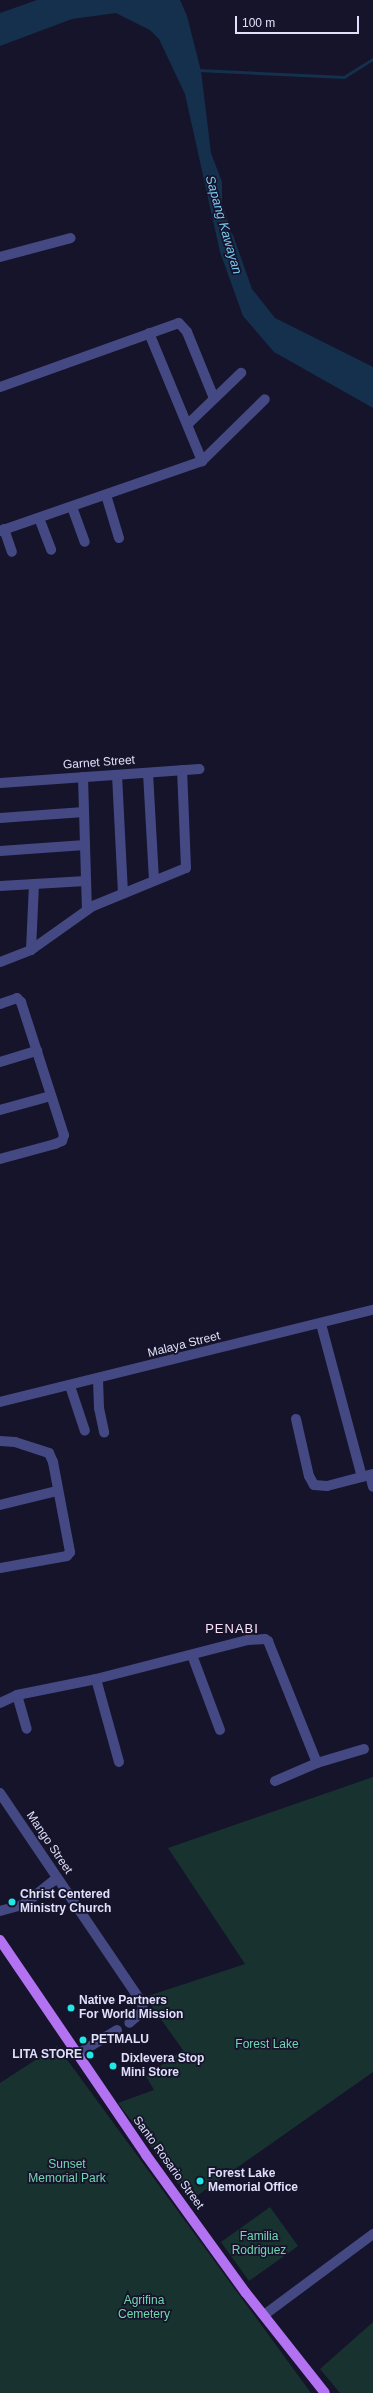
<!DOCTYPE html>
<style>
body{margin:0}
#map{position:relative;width:373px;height:2393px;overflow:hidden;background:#15142a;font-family:Helvetica,sans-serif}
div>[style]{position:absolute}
.green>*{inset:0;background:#18332f}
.water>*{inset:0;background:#15304d}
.stream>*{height:2.5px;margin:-1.25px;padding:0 1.25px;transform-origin:1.25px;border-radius:1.25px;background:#15304d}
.minor>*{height:10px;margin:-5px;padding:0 5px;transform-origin:5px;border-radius:5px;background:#444984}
.major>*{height:10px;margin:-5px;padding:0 5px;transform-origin:5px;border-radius:5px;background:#b372f1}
.dots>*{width:11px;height:11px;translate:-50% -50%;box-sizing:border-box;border:2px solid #15142a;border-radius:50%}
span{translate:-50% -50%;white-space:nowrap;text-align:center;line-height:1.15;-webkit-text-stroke:3.5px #15142a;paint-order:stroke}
.street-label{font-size:12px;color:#e0e0fc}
.poi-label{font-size:12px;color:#e0e0fc;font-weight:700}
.left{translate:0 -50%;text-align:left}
.right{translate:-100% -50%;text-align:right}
.park-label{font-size:12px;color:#72d6b2}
.water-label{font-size:13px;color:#79c7f1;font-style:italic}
.neighbourhood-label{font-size:13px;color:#fce2f6;letter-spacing:1px}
.scale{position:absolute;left:235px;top:16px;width:124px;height:18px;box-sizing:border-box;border:2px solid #e0e0fc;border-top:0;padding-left:5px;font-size:12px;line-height:14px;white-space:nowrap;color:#e0e0fc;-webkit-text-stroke:3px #15142a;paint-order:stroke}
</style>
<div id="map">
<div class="green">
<i style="clip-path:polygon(373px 1777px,373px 2072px,191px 2200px,118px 2103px,154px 2090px,146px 2076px,183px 2050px,145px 1997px,245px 1964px,168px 1848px)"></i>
<i style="clip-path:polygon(57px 2046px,90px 2091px,311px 2393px,0 2393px,0 2083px)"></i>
<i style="clip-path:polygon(270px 2207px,298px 2246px,249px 2281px,221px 2242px)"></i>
<i style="clip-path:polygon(373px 2322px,373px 2393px,340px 2393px,320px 2369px)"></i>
</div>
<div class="water">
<i style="clip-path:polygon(37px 0,180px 0,187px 16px,201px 71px,211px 153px,222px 182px,222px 204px,252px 289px,275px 318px,373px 367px,373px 408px,274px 352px,243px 316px,220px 252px,185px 94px,159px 39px,150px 30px,116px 13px,72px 19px,0 46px,0 13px)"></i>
</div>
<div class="stream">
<i style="left:198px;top:70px;width:146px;rotate:2.7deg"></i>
<i style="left:344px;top:77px;width:34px;rotate:-32deg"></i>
</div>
<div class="minor">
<i style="left:0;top:257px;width:73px;rotate:-15deg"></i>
<i style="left:149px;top:333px;width:139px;rotate:67.5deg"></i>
<i style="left:0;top:387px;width:190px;rotate:-19.7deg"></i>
<i style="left:179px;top:323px;width:12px;rotate:48deg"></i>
<i style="left:187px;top:332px;width:71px;rotate:67.8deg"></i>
<i style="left:188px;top:424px;width:74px;rotate:-43.9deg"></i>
<i style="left:106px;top:495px;width:45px;rotate:73.2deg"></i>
<i style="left:72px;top:507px;width:37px;rotate:70deg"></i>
<i style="left:39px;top:518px;width:34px;rotate:69deg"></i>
<i style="left:4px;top:529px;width:24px;rotate:71deg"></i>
<i style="left:0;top:531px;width:214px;rotate:-19.1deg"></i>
<i style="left:202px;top:461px;width:88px;rotate:-44.5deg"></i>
<i style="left:148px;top:773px;width:106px;rotate:86.8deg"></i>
<i style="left:117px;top:775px;width:117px;rotate:87.1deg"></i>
<i style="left:83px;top:777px;width:133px;rotate:88.3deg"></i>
<i style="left:0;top:783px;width:200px;rotate:-4deg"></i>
<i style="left:0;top:818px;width:84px;rotate:-4.1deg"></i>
<i style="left:0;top:851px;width:85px;rotate:-4deg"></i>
<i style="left:0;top:886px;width:86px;rotate:-3.3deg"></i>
<i style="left:31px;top:950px;width:66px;rotate:-87.4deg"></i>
<i style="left:0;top:962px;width:33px;rotate:-21deg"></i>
<i style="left:31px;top:950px;width:76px;rotate:-35.4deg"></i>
<i style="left:93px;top:906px;width:100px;rotate:-22.2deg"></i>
<i style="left:186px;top:868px;width:98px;rotate:-92.3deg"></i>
<i style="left:0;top:1004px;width:18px;rotate:-19deg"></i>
<i style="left:17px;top:998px;width:6px;rotate:45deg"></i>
<i style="left:21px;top:1002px;width:140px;rotate:72.1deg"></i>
<i style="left:64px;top:1135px;width:6px;rotate:108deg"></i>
<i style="left:62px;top:1141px;width:8px;rotate:157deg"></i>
<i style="left:55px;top:1144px;width:57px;rotate:164.7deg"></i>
<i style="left:0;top:1062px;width:39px;rotate:-17deg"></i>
<i style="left:0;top:1110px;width:53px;rotate:-15.4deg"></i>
<i style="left:321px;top:1324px;width:158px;rotate:75deg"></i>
<i style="left:98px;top:1379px;width:29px;rotate:88deg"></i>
<i style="left:99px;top:1408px;width:25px;rotate:78deg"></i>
<i style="left:70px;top:1386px;width:47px;rotate:71.6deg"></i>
<i style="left:0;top:1402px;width:384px;rotate:-13.9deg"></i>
<i style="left:296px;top:1419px;width:58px;rotate:77.2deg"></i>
<i style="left:309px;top:1476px;width:10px;rotate:61deg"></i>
<i style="left:314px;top:1485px;width:13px;rotate:4deg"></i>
<i style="left:327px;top:1486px;width:48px;rotate:-14.6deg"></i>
<i style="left:0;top:1441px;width:15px;rotate:4deg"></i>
<i style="left:15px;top:1442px;width:36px;rotate:18deg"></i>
<i style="left:49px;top:1453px;width:10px;rotate:66deg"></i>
<i style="left:53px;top:1462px;width:92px;rotate:79.3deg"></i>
<i style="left:70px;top:1552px;width:5px;rotate:127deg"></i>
<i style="left:67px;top:1556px;width:68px;rotate:169.8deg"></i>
<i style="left:370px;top:1475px;width:12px;rotate:76deg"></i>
<i style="left:0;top:1505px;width:59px;rotate:-13.8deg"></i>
<i style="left:192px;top:1655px;width:80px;rotate:69.5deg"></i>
<i style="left:96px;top:1679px;width:86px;rotate:74.5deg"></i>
<i style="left:17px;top:1695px;width:35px;rotate:74deg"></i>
<i style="left:0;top:1703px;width:19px;rotate:-25deg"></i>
<i style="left:17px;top:1695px;width:81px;rotate:-11.4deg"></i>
<i style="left:96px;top:1679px;width:157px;rotate:-14.4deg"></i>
<i style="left:248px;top:1640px;width:17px;rotate:-3deg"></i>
<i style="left:265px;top:1639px;width:4px;rotate:34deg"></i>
<i style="left:268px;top:1641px;width:131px;rotate:68.1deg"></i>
<i style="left:275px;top:1781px;width:46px;rotate:-23.2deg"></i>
<i style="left:317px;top:1763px;width:49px;rotate:-16.6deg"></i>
<i style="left:0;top:1793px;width:254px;rotate:55.9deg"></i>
<i style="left:142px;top:2003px;width:8px;rotate:83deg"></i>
<i style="left:143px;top:2011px;width:18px;rotate:139deg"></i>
<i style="left:0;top:1911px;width:24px;rotate:-15deg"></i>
<i style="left:23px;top:1905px;width:43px;rotate:-38.5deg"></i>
<i style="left:76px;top:2055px;width:48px;rotate:-31.4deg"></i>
<i style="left:264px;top:2315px;width:136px;rotate:-36.6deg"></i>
</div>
<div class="major">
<i style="left:0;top:1940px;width:260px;rotate:55.8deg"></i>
<i style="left:146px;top:2155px;width:170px;rotate:54.1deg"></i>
<i style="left:246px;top:2293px;width:127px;rotate:51.7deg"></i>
</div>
<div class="dots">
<i style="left:12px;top:1902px;background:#20e8e5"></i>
<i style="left:71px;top:2008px;background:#20e8e5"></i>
<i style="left:83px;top:2040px;background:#20e8e5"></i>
<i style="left:90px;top:2055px;background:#20e8e5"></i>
<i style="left:113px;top:2066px;background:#20e8e5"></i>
<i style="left:200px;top:2181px;background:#20e8e5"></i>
</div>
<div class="street-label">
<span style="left:99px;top:763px;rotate:-4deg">Garnet Street</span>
<span style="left:184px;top:1345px;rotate:-14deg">Malaya Street</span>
<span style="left:49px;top:1843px;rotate:56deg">Mango Street</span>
<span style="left:168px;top:2163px;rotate:54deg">Santo Rosario Street</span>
</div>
<div class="poi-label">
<span class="left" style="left:20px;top:1902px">Christ Centered<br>Ministry Church</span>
<span class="left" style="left:79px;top:2008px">Native Partners<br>For World Mission</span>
<span class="left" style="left:91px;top:2040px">PETMALU</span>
<span class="right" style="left:82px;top:2055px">LITA STORE</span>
<span class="left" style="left:121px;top:2066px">Dixlevera Stop<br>Mini Store</span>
<span class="left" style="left:208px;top:2181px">Forest Lake<br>Memorial Office</span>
</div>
<div class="park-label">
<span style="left:267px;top:2045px">Forest Lake</span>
<span style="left:67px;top:2172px">Sunset<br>Memorial Park</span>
<span style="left:259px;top:2244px">Familia<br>Rodriguez</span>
<span style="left:144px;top:2308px">Agrifina<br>Cemetery</span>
</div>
<div class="water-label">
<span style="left:223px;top:225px;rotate:74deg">Sapang Kawayan</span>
</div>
<div class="neighbourhood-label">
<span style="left:232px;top:1629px">PENABI</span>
</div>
<div class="scale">100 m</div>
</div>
